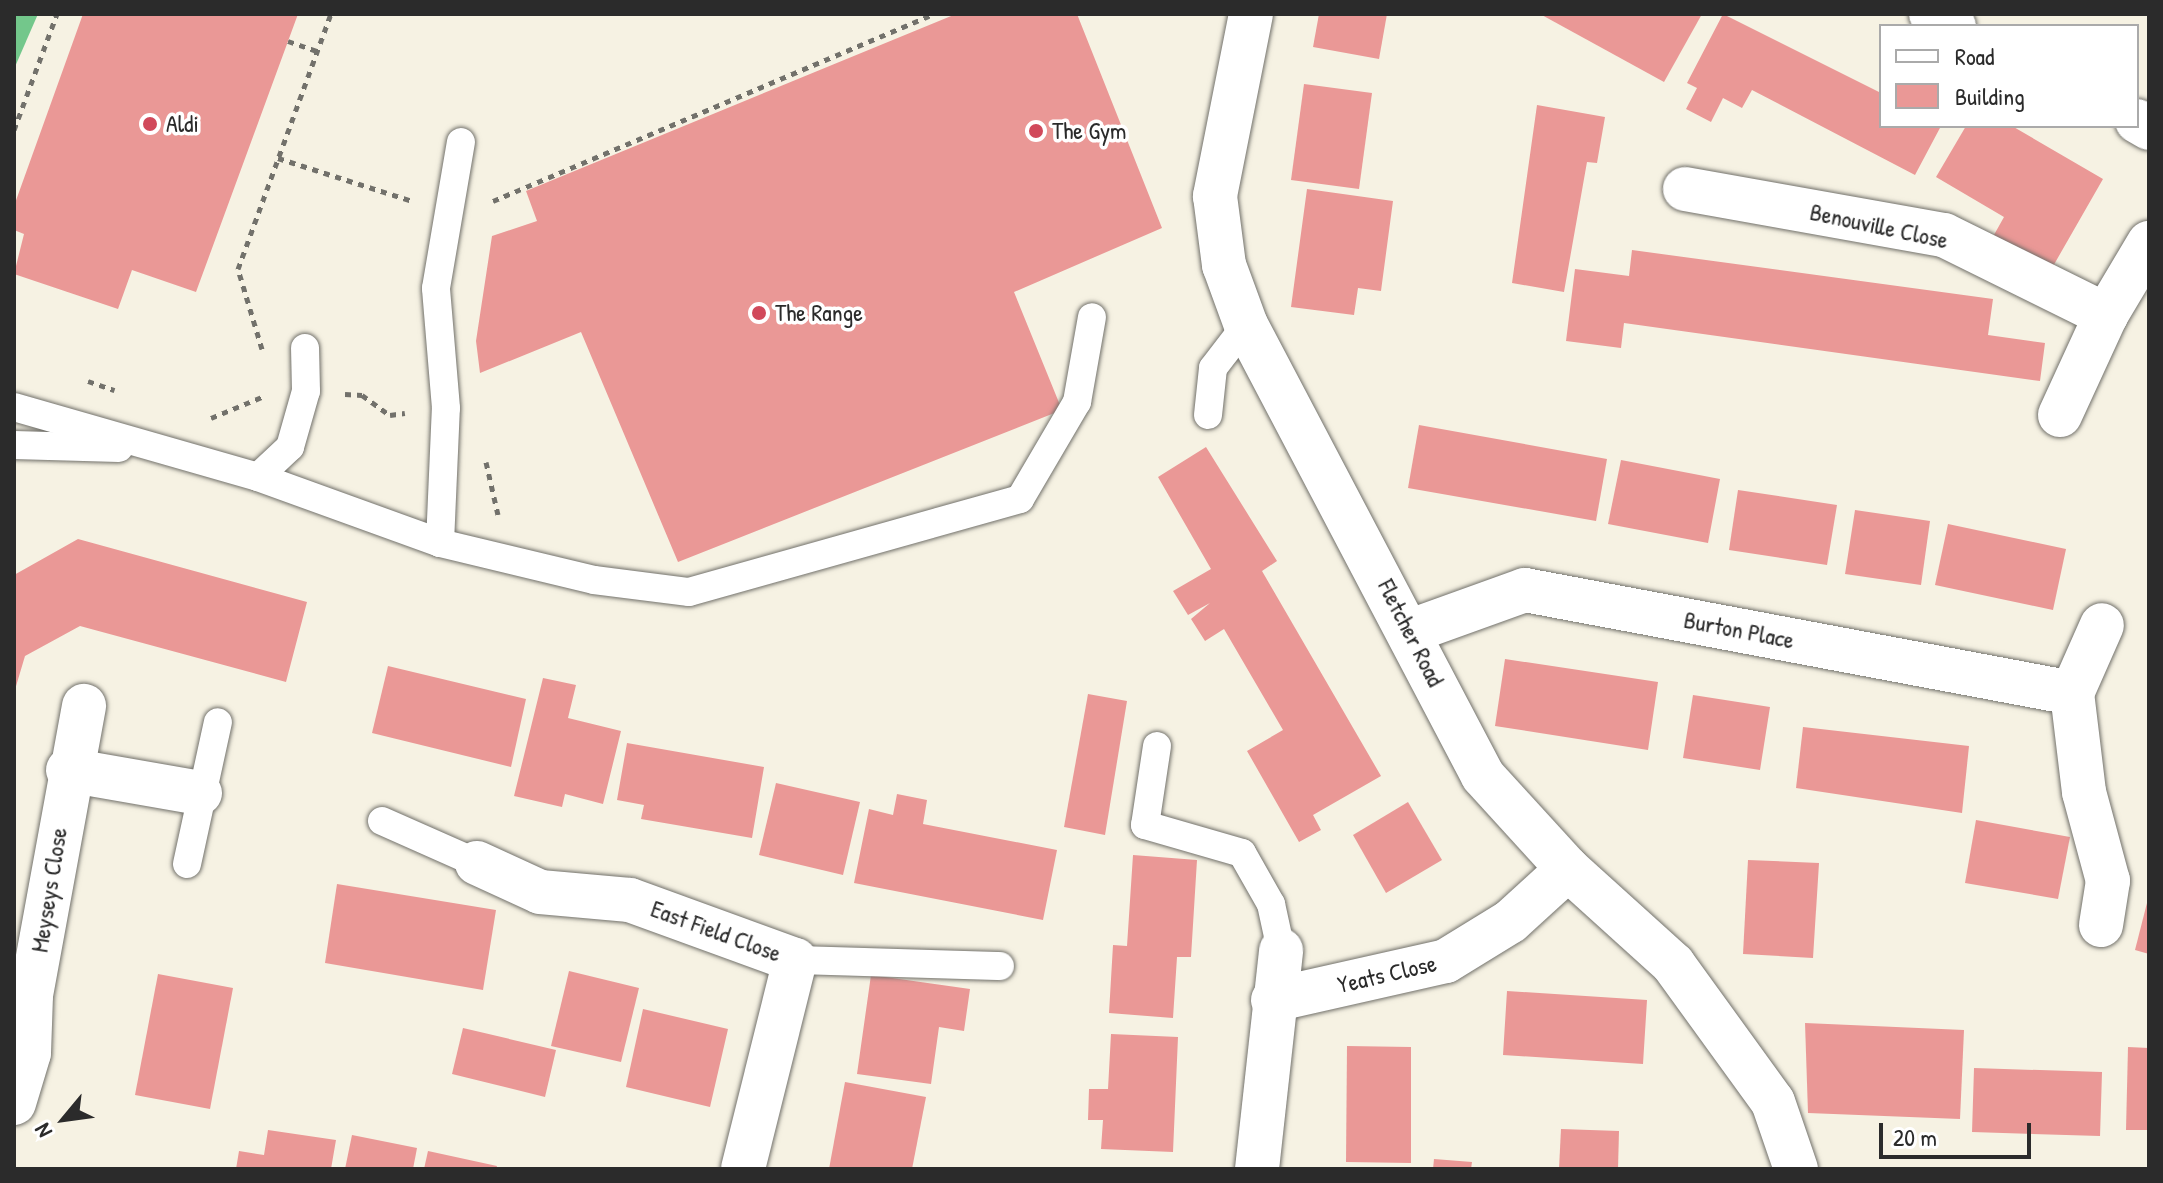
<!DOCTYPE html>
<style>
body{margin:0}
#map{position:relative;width:2163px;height:1183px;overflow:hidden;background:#f6f2e3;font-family:"Patrick Hand",sans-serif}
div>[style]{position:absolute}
.green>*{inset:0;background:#73c78b}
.building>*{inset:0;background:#ea9896}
.path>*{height:5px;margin-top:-2.5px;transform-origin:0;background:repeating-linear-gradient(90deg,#72716b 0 6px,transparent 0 12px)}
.roads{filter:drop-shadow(0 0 2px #72716b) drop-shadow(0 0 2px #72716b)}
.lane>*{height:28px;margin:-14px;padding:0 14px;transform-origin:14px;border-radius:14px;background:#fff}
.street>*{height:44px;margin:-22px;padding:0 22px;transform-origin:22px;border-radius:22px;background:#fff}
.dots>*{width:22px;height:22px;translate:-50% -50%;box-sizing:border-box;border:4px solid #fff;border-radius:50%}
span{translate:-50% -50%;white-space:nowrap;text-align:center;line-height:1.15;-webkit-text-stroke:7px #fff;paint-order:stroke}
.poi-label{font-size:24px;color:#2b2b2b}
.left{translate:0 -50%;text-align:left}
.street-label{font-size:24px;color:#2b2b2b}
.frame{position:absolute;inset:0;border:16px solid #2b2b2b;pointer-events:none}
.legend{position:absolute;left:1879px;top:24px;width:260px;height:104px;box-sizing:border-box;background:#fff;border:2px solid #aaa;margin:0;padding:10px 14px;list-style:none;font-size:24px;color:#2b2b2b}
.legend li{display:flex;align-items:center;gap:16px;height:40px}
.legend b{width:40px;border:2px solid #aaa}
.north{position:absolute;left:24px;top:1079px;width:80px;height:80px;-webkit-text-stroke:6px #fff;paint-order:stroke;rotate:241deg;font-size:22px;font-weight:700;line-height:32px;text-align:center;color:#2b2b2b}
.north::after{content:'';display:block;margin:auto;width:28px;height:36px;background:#2b2b2b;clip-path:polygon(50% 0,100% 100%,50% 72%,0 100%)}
.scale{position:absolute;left:1879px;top:1123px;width:152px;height:36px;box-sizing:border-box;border:4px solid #2b2b2b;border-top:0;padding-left:10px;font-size:24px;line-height:28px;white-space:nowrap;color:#2b2b2b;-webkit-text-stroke:6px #fff;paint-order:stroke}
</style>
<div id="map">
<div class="green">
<i style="clip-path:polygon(14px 14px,38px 14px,14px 69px)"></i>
</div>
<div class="building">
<i style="clip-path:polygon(83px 14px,298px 14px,196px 292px,132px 270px,118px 309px,14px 274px,24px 234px,14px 230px,14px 206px)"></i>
<i style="clip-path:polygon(956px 14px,1077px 14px,1162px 228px,1014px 292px,1062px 410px,678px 562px,581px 332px,480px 373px,476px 341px,492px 236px,537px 221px,526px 191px)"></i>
<i style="clip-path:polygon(1319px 14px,1387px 14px,1379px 59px,1313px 47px)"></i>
<i style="clip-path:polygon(1540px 14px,1702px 14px,1664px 82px)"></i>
<i style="clip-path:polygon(1723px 14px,1881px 93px,1881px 126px,1941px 126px,1915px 175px,1752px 90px,1742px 108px,1723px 98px,1711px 122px,1686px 109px,1697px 88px,1687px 83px)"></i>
<i style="clip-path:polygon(1304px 84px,1372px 93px,1359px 189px,1291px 180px)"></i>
<i style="clip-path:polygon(1537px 105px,1605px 117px,1597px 163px,1587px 162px,1564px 292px,1512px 283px)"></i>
<i style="clip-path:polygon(1966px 126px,2012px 126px,2103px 179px,2048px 275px,1990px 242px,2004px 217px,1936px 177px)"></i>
<i style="clip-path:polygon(1307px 189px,1393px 201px,1381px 291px,1358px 288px,1354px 315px,1291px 307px)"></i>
<i style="clip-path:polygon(1632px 250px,1993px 299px,1988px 335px,2045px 343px,2040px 381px,1624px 323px,1621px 348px,1566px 341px,1575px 269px,1629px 276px)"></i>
<i style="clip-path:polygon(1419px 425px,1607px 459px,1596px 521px,1408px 488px)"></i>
<i style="clip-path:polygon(1206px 447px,1277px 561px,1262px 571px,1381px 776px,1313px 815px,1321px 830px,1299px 842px,1247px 751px,1283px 730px,1224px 629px,1205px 641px,1191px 619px,1210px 603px,1188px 615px,1173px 591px,1211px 569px,1158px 477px)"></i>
<i style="clip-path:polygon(1621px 460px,1720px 479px,1708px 543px,1608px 524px)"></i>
<i style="clip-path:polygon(1738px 490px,1837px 505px,1827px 565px,1729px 550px)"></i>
<i style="clip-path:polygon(1855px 510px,1930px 521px,1921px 585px,1845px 574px)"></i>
<i style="clip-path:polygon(1948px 524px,2066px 549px,2053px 610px,1935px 585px)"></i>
<i style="clip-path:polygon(78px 539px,307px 602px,286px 682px,80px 626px,25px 656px,14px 693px,14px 575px)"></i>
<i style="clip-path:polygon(1505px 659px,1658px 682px,1648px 750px,1495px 726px)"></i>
<i style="clip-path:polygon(388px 666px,526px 699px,511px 767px,372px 733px)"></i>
<i style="clip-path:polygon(543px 678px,576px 685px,568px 718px,621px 731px,603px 804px,565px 794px,562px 807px,514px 796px)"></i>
<i style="clip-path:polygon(1088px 694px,1127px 701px,1105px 835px,1064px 827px)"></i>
<i style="clip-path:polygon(1693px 695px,1770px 707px,1760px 770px,1683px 758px)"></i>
<i style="clip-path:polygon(1803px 727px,1969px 746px,1962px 813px,1796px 788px)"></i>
<i style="clip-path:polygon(627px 743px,764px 767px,752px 838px,641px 819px,644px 805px,617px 800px)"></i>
<i style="clip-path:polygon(776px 783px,860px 802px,843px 875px,759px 855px)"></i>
<i style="clip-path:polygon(897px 794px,927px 800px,923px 824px,1057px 850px,1043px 920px,854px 883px,869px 809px,893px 815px)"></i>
<i style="clip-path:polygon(1408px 802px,1442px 860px,1386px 893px,1353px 835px)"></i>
<i style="clip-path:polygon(1976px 820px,2070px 837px,2058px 899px,1965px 883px)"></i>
<i style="clip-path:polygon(1133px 855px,1197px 860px,1191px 957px,1177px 957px,1173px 1018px,1109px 1013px,1113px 945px,1127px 946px)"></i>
<i style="clip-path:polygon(1748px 860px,1819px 863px,1813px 958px,1743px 954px)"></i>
<i style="clip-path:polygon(337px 884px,496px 910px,483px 990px,325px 963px)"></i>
<i style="clip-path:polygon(2148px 899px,2149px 899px,2149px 954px,2135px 950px)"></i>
<i style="clip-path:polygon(569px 971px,639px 988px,621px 1062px,551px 1046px)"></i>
<i style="clip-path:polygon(158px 974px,233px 988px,210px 1109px,135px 1095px)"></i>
<i style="clip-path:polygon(871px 975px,970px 989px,964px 1031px,939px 1027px,931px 1084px,857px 1074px)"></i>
<i style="clip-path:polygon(1507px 991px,1647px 1000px,1643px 1064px,1503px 1055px)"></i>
<i style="clip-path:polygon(643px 1009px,728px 1029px,710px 1107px,626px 1087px)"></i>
<i style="clip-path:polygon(1805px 1023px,1964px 1030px,1960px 1119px,1808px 1113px)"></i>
<i style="clip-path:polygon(463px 1028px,556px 1050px,545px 1097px,452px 1074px)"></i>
<i style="clip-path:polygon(1111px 1034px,1178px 1037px,1173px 1152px,1101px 1149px,1103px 1120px,1088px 1120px,1089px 1089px,1108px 1089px)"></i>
<i style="clip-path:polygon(1347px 1046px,1411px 1047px,1411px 1163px,1346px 1162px)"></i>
<i style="clip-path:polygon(2128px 1047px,2149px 1048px,2149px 1130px,2126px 1130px)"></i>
<i style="clip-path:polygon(1974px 1068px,2102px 1072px,2100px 1136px,1972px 1132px)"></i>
<i style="clip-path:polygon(845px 1082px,926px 1097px,912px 1169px,829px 1169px)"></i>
<i style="clip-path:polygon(1561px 1129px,1619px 1131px,1618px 1169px,1559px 1169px)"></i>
<i style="clip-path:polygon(268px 1130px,336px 1140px,331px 1169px,236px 1169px,239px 1151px,264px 1155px)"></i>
<i style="clip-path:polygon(352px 1135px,417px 1148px,413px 1169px,345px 1169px)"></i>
<i style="clip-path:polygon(428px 1151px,497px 1166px,496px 1169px,424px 1169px)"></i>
<i style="clip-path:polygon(1434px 1159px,1472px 1162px,1471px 1169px,1433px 1169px)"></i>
</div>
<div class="path">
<i style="left:288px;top:41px;width:31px;rotate:19deg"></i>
<i style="left:14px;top:130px;width:124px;rotate:-69.7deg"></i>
<i style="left:278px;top:158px;width:139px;rotate:17.7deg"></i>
<i style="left:493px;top:201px;width:478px;rotate:-23deg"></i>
<i style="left:262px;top:349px;width:84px;rotate:-106.7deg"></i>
<i style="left:238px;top:269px;width:271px;rotate:-70deg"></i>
<i style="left:88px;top:381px;width:28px;rotate:19deg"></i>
<i style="left:345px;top:394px;width:17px;rotate:3deg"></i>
<i style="left:362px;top:395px;width:34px;rotate:36deg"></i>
<i style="left:390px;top:415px;width:15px;rotate:-8deg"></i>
<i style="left:211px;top:418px;width:57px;rotate:-22.5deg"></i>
<i style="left:486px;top:462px;width:54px;rotate:77.2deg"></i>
</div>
<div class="roads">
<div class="lane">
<i style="left:14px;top:407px;width:254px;rotate:16deg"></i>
<i style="left:258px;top:477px;width:194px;rotate:19.9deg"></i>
<i style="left:440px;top:543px;width:158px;rotate:13.5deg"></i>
<i style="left:594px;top:580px;width:96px;rotate:7.2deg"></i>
<i style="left:689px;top:592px;width:344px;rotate:-15.7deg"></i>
<i style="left:1020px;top:499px;width:113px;rotate:-59.6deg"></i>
<i style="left:1077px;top:402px;width:86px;rotate:-80deg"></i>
<i style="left:1208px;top:415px;width:47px;rotate:-83.9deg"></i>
<i style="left:1213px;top:368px;width:54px;rotate:-52.5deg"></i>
<i style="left:14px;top:445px;width:105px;rotate:1.6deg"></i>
<i style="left:258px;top:477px;width:44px;rotate:-43.2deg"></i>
<i style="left:290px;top:447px;width:58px;rotate:-74.1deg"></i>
<i style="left:306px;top:391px;width:43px;rotate:-91.3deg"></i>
<i style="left:440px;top:543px;width:135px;rotate:-87.5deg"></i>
<i style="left:446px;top:408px;width:120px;rotate:-94.8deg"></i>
<i style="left:436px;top:288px;width:148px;rotate:-80.3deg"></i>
<i style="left:1157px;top:746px;width:80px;rotate:98.6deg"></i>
<i style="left:1145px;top:825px;width:101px;rotate:16.1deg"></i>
<i style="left:1242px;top:853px;width:59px;rotate:60.4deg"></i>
<i style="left:1271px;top:904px;width:47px;rotate:77.7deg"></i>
<i style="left:382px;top:821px;width:104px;rotate:23.9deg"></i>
<i style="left:187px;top:864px;width:145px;rotate:-77.7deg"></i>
<i style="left:795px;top:960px;width:205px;rotate:1.7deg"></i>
</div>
<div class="street">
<i style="left:1251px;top:14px;width:186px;rotate:101.2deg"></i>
<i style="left:1215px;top:196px;width:70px;rotate:82.6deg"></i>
<i style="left:1224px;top:265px;width:64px;rotate:69.9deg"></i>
<i style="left:1246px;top:325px;width:509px;rotate:62.28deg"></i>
<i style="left:1483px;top:776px;width:126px;rotate:47.6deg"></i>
<i style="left:1568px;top:869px;width:142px;rotate:42.1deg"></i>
<i style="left:1673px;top:964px;width:170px;rotate:54.1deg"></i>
<i style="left:1773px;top:1102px;width:71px;rotate:71.1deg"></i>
<i style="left:1931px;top:14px;width:26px;rotate:28deg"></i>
<i style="left:2137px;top:121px;width:14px;rotate:30deg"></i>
<i style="left:1685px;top:189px;width:263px;rotate:10.1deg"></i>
<i style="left:1944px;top:235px;width:181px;rotate:26.3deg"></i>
<i style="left:2060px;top:415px;width:110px;rotate:-65.3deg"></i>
<i style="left:2106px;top:315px;width:84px;rotate:-59.2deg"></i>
<i style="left:1411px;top:631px;width:121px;rotate:-19.8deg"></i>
<i style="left:1525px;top:590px;width:557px;rotate:10.66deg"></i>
<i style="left:68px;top:770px;width:134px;rotate:9.9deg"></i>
<i style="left:477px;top:863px;width:69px;rotate:24.7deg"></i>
<i style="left:540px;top:892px;width:90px;rotate:5.1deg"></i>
<i style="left:630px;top:900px;width:176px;rotate:20deg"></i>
<i style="left:795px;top:960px;width:215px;rotate:104deg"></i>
<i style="left:2101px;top:925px;width:45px;rotate:-81deg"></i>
<i style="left:2108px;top:881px;width:92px;rotate:-105.1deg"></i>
<i style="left:2084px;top:792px;width:100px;rotate:-96.9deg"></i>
<i style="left:2072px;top:693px;width:74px;rotate:-66.2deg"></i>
<i style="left:1273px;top:1000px;width:177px;rotate:-12.7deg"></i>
<i style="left:1446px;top:961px;width:76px;rotate:-31.6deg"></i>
<i style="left:1511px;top:921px;width:77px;rotate:-42.4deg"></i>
<i style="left:14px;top:1103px;width:52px;rotate:-73.3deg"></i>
<i style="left:29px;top:1053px;width:58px;rotate:-88deg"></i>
<i style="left:31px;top:995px;width:294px;rotate:-79.6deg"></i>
<i style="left:1257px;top:1169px;width:220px;rotate:-83.7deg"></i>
</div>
</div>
<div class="dots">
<i style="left:150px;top:124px;background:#d1495b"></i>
<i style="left:1036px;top:131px;background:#d1495b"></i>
<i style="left:759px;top:313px;background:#d1495b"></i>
</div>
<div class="poi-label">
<span class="left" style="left:166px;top:124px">Aldi</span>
<span class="left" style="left:1052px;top:131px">The Gym</span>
<span class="left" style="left:775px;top:313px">The Range</span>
</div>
<div class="street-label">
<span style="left:1879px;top:226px;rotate:12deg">Benouville Close</span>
<span style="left:1739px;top:630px;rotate:11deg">Burton Place</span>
<span style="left:1411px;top:633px;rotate:63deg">Fletcher Road</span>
<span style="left:49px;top:890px;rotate:-81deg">Meyseys Close</span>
<span style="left:716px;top:931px;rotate:20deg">East Field Close</span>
<span style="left:1387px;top:974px;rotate:-13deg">Yeats Close</span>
</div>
<div class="frame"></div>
<ul class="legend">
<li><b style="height:10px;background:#fff"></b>Road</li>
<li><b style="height:22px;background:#ea9896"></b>Building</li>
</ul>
<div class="north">N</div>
<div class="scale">20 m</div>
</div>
